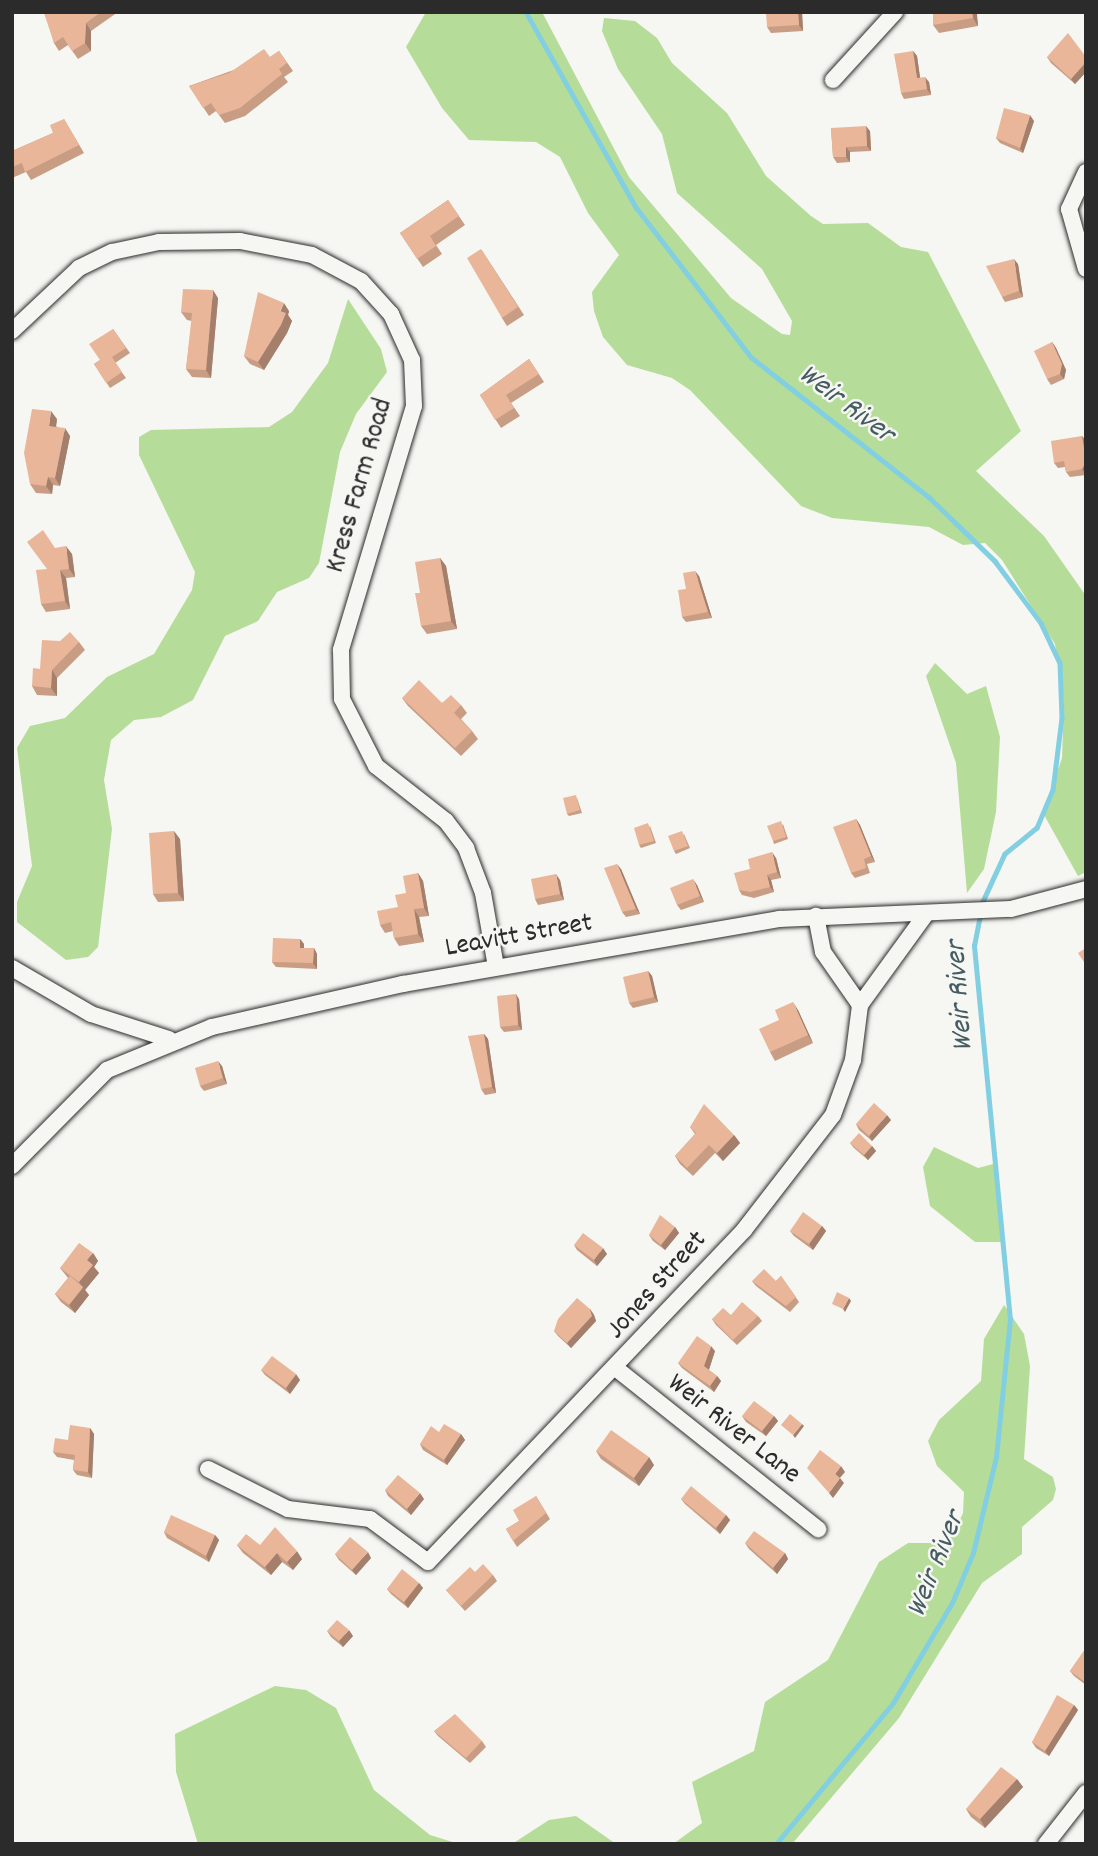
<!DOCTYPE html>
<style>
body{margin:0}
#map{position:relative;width:1098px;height:1856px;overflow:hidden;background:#f6f6f2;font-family:Dekko,sans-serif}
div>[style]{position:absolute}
.green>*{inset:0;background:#b5dd99}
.stream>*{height:4.5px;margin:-2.25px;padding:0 2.25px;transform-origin:2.25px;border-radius:2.25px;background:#83cfe2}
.roads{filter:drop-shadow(0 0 2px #2b2b2b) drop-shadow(0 0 2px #2b2b2b)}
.street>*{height:16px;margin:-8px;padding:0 8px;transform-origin:8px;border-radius:8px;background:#f6f6f2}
.wall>*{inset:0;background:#c89d84}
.shaded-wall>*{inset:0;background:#a37f6c}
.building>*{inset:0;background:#e9b69a}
span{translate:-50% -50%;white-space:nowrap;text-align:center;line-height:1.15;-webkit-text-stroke:5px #f6f6f2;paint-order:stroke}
.street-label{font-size:28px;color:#2b2b2b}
.water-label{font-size:30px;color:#455c62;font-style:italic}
.frame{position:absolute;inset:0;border:14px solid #2b2b2b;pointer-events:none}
</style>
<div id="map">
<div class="green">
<i style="clip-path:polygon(426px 12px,542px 12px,629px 177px,731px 298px,782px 334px,790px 335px,792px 321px,762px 269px,677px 193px,662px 134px,618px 69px,602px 31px,604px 18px,635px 21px,657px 38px,672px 63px,727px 113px,766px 176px,811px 216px,823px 224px,868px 223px,901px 247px,928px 252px,1021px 431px,976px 471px,1044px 536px,1086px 596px,1086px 872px,1078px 876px,1043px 813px,1062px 758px,1064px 703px,1055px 644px,1002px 560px,985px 543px,963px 545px,929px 527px,832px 518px,801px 506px,690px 390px,672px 378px,627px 365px,603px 337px,594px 311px,592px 292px,619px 255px,588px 213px,560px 157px,536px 142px,469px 140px,442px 108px,406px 47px)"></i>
<i style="clip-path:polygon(348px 299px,381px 349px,387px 372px,356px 414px,340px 452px,319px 563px,309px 578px,277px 592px,258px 621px,225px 636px,193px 700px,161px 717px,134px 720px,111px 740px,104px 780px,112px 829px,98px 947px,88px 957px,66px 960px,17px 922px,17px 902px,32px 866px,17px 748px,30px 726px,65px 718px,107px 677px,154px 654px,192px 590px,195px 572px,139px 455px,139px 437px,151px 430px,269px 427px,292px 412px,328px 363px)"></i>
<i style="clip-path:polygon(935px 663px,967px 694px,986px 686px,1000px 737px,996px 812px,984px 869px,967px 893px,956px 763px,926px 676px)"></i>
<i style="clip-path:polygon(934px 1147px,978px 1168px,997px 1163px,1004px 1242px,975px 1242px,930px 1206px,923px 1167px)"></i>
<i style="clip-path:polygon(1004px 1305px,1024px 1334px,1030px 1366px,1024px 1459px,1053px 1477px,1056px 1489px,1053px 1500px,1022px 1527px,1022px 1554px,982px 1583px,899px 1718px,792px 1844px,673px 1844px,702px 1823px,692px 1782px,754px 1751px,765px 1702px,828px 1660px,879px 1562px,908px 1543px,943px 1543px,954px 1533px,963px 1513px,964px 1492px,937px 1466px,928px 1441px,939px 1420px,981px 1381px,984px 1339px)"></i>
<i style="clip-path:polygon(275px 1686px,306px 1690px,336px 1708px,374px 1790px,430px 1835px,459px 1844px,198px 1844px,176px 1772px,175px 1734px)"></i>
<i style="clip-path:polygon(576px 1816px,616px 1844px,512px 1844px,549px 1820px)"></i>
</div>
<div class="stream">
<i style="left:526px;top:12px;width:224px;rotate:60.6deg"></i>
<i style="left:636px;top:207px;width:189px;rotate:52.5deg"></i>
<i style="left:751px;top:357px;width:228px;rotate:38.2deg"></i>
<i style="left:930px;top:498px;width:91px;rotate:44.1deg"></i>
<i style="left:995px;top:561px;width:77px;rotate:53.4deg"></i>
<i style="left:1041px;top:623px;width:44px;rotate:64.6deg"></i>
<i style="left:1060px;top:663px;width:55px;rotate:87.9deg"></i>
<i style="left:1062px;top:718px;width:73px;rotate:97.1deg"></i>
<i style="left:1053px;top:790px;width:41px;rotate:112.8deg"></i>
<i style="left:1037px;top:828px;width:41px;rotate:140.9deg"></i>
<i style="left:1005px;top:854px;width:57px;rotate:114.8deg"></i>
<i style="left:776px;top:1844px;width:183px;rotate:-50.3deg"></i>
<i style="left:893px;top:1703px;width:116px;rotate:-59.5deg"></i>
<i style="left:952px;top:1603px;width:54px;rotate:-67.2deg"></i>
<i style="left:973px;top:1553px;width:99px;rotate:-76.5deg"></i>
<i style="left:996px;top:1457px;width:138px;rotate:-84.2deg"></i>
<i style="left:1010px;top:1320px;width:376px;rotate:-95.5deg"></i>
<i style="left:974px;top:946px;width:32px;rotate:-79deg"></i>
</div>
<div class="roads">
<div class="street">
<i style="left:833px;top:80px;width:92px;rotate:-47.6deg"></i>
<i style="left:1086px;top:172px;width:41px;rotate:114.7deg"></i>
<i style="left:1069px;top:209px;width:62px;rotate:74.2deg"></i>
<i style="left:12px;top:331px;width:92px;rotate:-43.2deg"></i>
<i style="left:79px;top:268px;width:37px;rotate:-26deg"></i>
<i style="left:112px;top:252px;width:48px;rotate:-12deg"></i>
<i style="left:159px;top:242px;width:81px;rotate:-0.7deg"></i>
<i style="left:240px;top:241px;width:73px;rotate:11deg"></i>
<i style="left:312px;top:255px;width:55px;rotate:28deg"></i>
<i style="left:361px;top:281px;width:45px;rotate:47.7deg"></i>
<i style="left:391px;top:314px;width:51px;rotate:65.5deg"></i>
<i style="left:412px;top:360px;width:46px;rotate:87.5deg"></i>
<i style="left:414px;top:406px;width:255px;rotate:106.7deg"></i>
<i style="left:341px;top:650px;width:49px;rotate:88.8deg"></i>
<i style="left:342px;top:699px;width:75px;rotate:63.1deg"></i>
<i style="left:376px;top:766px;width:89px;rotate:38.2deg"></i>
<i style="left:446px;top:821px;width:34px;rotate:53deg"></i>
<i style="left:466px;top:848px;width:48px;rotate:69.3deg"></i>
<i style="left:483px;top:893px;width:75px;rotate:80deg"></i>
<i style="left:12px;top:968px;width:91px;rotate:30.2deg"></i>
<i style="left:91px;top:1014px;width:82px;rotate:17.8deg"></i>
<i style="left:860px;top:1005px;width:112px;rotate:-54deg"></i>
<i style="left:12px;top:1166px;width:135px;rotate:-45.3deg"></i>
<i style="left:107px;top:1070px;width:113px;rotate:-22.3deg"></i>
<i style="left:212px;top:1027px;width:196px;rotate:-12.7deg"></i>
<i style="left:403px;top:984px;width:382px;rotate:-9.8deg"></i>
<i style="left:779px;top:919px;width:232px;rotate:-2.5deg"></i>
<i style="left:1011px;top:909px;width:78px;rotate:-14.9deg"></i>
<i style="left:618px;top:1370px;width:256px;rotate:38.5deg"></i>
<i style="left:208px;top:1469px;width:89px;rotate:26.6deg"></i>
<i style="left:288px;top:1509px;width:83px;rotate:7deg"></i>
<i style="left:370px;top:1519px;width:72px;rotate:36.6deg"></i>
<i style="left:428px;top:1562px;width:458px;rotate:-46.4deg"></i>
<i style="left:744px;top:1230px;width:145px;rotate:-52.3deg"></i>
<i style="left:833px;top:1115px;width:59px;rotate:-70deg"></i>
<i style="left:853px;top:1060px;width:55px;rotate:-82.7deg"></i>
<i style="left:860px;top:1005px;width:65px;rotate:-124.9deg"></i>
<i style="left:823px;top:952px;width:37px;rotate:-101deg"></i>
<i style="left:1046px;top:1844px;width:65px;rotate:-51.9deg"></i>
</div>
</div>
<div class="wall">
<i style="clip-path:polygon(45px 12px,118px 12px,91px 31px,91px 51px,78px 59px,68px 45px,59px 51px,54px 43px)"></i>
<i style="clip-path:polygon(802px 12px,803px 31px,771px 33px,767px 27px)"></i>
<i style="clip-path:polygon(933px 12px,976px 12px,978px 26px,939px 33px,933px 25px)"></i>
<i style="clip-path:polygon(279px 51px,293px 71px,284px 77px,288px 82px,245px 116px,225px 123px,216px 111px,209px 116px,189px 86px,270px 57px)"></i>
<i style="clip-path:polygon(913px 51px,917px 56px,920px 78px,929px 82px,931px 95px,904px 99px,901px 93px)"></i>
<i style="clip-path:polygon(1047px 57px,1086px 57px,1086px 72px,1075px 84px,1051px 63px)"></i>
<i style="clip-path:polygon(64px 119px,84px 153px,31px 180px,26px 172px,12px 178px,12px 151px,53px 133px)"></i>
<i style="clip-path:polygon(1034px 121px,1023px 153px,1000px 143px,996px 138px)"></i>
<i style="clip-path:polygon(831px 128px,870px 131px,871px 151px,850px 152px,850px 162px,837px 163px,833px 157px)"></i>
<i style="clip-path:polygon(448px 200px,465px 225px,436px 245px,442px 254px,423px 267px,400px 233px)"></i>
<i style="clip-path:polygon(481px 249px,524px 315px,507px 326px,502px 318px)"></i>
<i style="clip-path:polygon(1018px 264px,1023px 297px,1005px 302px,1002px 297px)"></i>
<i style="clip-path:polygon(218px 298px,211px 378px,192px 377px,186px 369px,192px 321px,187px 320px,181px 312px)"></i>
<i style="clip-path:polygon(289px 311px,288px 315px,292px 321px,287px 333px,264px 370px,250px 364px,244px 356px)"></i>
<i style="clip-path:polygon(113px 329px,130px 353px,115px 363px,126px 378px,110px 388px,94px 364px,100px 360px)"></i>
<i style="clip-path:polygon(1052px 342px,1056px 348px,1066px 370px,1064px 379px,1051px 385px,1047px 379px)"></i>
<i style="clip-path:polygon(529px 359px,544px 382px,511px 403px,520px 416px,501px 428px,480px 395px)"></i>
<i style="clip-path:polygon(57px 419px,56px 426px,70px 436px,60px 486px,53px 485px,52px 494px,36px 493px,30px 484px)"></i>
<i style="clip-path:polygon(1082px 436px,1086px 441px,1086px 475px,1070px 477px,1066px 472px,1065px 467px,1058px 468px,1054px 463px)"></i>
<i style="clip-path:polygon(55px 548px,72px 554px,75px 577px,66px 578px,70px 609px,46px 612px,41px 604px,47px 569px)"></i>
<i style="clip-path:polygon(440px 558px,446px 566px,457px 629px,427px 634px,421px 626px,420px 593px)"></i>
<i style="clip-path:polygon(699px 576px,712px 618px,686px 622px,682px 617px)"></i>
<i style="clip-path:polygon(60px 641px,79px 642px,85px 650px,57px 678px,57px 696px,37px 695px,32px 686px,40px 669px)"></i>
<i style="clip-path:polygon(402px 698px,461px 705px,467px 713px,461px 719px,472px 731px,478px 739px,461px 756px,408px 706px)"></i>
<i style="clip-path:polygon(577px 798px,582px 813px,569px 816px,567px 814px)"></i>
<i style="clip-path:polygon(856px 819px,860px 825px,875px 862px,867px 864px,870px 873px,855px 878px,851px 873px)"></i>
<i style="clip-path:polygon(783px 824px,788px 839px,774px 844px,773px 841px)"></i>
<i style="clip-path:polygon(650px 826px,656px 843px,641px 848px,639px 845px)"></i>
<i style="clip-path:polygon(684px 834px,690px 848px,676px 854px,674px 851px)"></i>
<i style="clip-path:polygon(180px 839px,184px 901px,158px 902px,153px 894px)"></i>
<i style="clip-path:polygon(776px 858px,781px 878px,771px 880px,774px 892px,754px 898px,742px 895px,739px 890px,750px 869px)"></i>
<i style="clip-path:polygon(621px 869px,640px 914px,626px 917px,622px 912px)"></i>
<i style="clip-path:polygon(418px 873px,423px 881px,429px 916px,419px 917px,424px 942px,399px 946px,394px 938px,393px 931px,385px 933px,380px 925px,398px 907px)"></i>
<i style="clip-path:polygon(560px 880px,564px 900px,538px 905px,535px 899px)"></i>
<i style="clip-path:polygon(697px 885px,704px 902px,681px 910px,677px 905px)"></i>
<i style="clip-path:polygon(300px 939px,304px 944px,304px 948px,314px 948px,317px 954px,317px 969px,276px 967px,272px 962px)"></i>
<i style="clip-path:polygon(648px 971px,652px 976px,658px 1002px,633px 1008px,629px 1003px)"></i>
<i style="clip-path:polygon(519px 999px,522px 1030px,504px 1032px,500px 1027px)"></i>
<i style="clip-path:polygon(798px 1010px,813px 1043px,775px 1061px,770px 1052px,779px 1020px)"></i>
<i style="clip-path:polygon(484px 1034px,488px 1039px,496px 1093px,485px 1095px,481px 1089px)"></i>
<i style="clip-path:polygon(222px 1066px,227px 1084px,204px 1091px,200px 1086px)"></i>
<i style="clip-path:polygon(891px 1120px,872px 1141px,859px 1130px,856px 1124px)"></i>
<i style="clip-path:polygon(690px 1127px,734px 1135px,740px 1143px,723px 1161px,715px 1153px,693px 1176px,680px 1164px,675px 1156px,695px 1134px)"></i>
<i style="clip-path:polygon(850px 1143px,872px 1146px,876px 1151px,868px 1160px,854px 1148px)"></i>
<i style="clip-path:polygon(822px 1226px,826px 1231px,813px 1250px,794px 1236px,790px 1231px)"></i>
<i style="clip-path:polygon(675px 1227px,679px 1233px,665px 1250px,653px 1241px,649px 1235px)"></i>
<i style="clip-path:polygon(574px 1245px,607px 1254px,597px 1266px,577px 1250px)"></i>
<i style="clip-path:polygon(93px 1253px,98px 1261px,94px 1267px,99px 1273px,85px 1290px,89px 1295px,75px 1313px,61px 1302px,55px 1294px,68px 1278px,60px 1268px)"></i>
<i style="clip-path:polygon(781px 1276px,799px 1302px,790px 1312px,756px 1286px,752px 1281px,776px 1281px)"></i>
<i style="clip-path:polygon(590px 1309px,594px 1315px,596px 1321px,571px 1348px,558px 1336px,554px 1331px)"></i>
<i style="clip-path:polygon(731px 1315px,758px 1316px,762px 1321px,737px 1345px,716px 1325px,712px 1319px)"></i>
<i style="clip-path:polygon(715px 1351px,709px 1370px,717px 1376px,721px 1381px,714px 1392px,682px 1368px,678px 1363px)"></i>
<i style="clip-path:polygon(261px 1370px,300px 1380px,290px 1394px,265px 1375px)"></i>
<i style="clip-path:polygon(742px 1416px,774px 1416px,778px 1421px,766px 1436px,746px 1422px)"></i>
<i style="clip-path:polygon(90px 1428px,94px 1434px,92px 1478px,77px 1475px,73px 1470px,74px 1460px,57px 1457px,53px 1452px,68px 1440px)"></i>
<i style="clip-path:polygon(439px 1432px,461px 1434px,465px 1440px,447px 1465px,423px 1450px,420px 1444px)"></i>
<i style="clip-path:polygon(596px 1451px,654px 1465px,639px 1486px,601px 1459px)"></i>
<i style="clip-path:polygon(385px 1490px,424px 1499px,411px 1515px,388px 1496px)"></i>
<i style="clip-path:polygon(536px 1496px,550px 1519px,517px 1547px,506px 1529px,519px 1521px)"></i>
<i style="clip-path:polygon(681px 1499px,726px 1515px,730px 1520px,720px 1534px,685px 1504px)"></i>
<i style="clip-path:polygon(164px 1532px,215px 1535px,219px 1540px,209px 1562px,167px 1538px)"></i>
<i style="clip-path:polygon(745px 1543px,785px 1553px,788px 1559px,777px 1574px,749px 1549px)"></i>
<i style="clip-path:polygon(237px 1545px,260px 1545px,302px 1559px,293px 1570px,282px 1562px,271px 1575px,243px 1553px)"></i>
<i style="clip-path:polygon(335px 1554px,371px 1558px,356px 1575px,339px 1560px)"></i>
<i style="clip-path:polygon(475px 1572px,493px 1575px,497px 1581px,465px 1611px,446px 1590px)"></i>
<i style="clip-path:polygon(419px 1583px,423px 1588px,408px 1608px,391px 1594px,387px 1589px)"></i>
<i style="clip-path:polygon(327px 1631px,353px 1636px,343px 1647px,331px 1637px)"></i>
<i style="clip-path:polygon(1086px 1648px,1086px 1685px,1074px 1676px,1070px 1671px)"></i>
<i style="clip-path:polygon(1074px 1705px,1078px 1710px,1049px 1756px,1036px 1748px,1032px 1742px)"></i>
<i style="clip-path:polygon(434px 1731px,482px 1741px,486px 1747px,470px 1763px,438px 1736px)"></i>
<i style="clip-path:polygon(1017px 1779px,1023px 1787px,985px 1828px,971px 1817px,966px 1809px)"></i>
</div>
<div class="shaded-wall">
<i style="clip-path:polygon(798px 12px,802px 12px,803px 31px,799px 25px)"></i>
<i style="clip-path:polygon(972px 12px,976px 12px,977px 14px,978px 26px,973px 18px)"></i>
<i style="clip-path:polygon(86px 23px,91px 31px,91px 51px,85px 43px)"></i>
<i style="clip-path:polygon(913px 51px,917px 56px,921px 84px,917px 78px)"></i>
<i style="clip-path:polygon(1086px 62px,1086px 72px,1075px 84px,1071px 79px)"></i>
<i style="clip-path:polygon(925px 77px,929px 82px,931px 95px,927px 89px)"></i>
<i style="clip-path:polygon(1030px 115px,1034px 121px,1023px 153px,1020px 148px)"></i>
<i style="clip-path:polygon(866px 126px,870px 131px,871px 151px,867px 146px)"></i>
<i style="clip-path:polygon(846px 147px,850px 152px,850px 162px,846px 157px)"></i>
<i style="clip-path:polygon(1014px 259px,1018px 264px,1023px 297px,1019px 291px)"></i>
<i style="clip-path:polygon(213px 290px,218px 298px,211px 378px,206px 370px)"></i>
<i style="clip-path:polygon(284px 303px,289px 311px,288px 315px,292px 321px,287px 333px,264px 370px,258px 362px)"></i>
<i style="clip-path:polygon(1052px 342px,1056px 348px,1066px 370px,1064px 379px,1060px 374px)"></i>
<i style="clip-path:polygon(51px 411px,57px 419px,55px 434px,49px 426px)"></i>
<i style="clip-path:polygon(65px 428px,70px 436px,60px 486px,55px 478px)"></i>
<i style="clip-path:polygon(1082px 436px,1086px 441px,1086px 457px)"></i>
<i style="clip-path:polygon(1086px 462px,1086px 475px,1082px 469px)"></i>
<i style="clip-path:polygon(48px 477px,53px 485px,52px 494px,46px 486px)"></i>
<i style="clip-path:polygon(66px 546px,72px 554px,75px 577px,69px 569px)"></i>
<i style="clip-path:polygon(440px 558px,446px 566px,457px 629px,451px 621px)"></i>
<i style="clip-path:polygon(60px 570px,66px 578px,70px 609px,65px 601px)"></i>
<i style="clip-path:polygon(695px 571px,699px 576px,712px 618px,708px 612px)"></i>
<i style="clip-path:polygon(52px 670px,57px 678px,57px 696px,51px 688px)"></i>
<i style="clip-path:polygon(856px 819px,860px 825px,875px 862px,871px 856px)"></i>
<i style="clip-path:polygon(174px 831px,180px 839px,184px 901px,178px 893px)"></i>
<i style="clip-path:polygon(772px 852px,776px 858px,781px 878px,777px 872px)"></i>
<i style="clip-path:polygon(617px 864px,621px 869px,640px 914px,636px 909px)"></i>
<i style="clip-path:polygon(418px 873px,423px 881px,429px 916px,424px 908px)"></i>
<i style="clip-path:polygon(556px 874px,560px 880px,564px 900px,560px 894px)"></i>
<i style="clip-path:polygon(767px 875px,771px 880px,774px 892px,770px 887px)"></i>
<i style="clip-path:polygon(693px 879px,697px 885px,704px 902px,700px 896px)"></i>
<i style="clip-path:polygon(414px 909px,419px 917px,424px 942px,418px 934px)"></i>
<i style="clip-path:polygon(300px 939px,304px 944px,304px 953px,300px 948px)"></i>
<i style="clip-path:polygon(314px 948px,317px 954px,317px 969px,313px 963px)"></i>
<i style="clip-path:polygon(648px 971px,652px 976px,658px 1002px,654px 997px)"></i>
<i style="clip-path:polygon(516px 994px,519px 999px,522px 1030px,518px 1025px)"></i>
<i style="clip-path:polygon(793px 1002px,798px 1010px,813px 1043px,808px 1035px)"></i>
<i style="clip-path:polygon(484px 1034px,488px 1039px,496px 1093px,492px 1087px)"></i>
<i style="clip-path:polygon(218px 1061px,222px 1066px,227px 1084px,223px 1078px)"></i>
<i style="clip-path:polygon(887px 1115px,891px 1120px,872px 1141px,869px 1136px)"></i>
<i style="clip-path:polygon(734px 1135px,740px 1143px,723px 1161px,717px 1153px)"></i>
<i style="clip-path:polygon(872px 1146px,876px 1151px,868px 1160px,864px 1155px)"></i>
<i style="clip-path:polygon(822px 1226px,826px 1231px,813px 1250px,809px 1244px)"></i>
<i style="clip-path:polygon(675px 1227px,679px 1233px,665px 1250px,661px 1245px)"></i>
<i style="clip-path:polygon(603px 1248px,607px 1254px,597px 1266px,594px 1260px)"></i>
<i style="clip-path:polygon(93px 1253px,98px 1261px,94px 1267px,99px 1273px,85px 1290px,89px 1295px,75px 1313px,69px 1305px,83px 1288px,79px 1282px,87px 1260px)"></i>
<i style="clip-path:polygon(849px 1298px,851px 1301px,845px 1312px,843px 1309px)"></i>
<i style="clip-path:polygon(590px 1309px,594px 1315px,596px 1321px,571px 1348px,567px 1343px)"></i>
<i style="clip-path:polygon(711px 1346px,715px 1351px,708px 1372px,704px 1366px)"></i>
<i style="clip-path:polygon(296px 1374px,300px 1380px,290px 1394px,286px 1388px)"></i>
<i style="clip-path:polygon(717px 1376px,721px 1381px,714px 1392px,710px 1386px)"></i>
<i style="clip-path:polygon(774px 1416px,778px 1421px,766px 1436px,762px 1431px)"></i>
<i style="clip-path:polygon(802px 1424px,804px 1426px,795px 1438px,793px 1435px)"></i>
<i style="clip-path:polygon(90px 1428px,94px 1434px,92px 1478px,88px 1472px)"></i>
<i style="clip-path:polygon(461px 1434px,465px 1440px,447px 1465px,444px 1460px)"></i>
<i style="clip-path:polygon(649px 1457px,654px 1465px,639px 1486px,634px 1478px)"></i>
<i style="clip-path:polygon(841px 1466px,845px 1472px,839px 1479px,835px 1474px)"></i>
<i style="clip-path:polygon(840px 1478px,844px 1483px,833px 1498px,829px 1493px)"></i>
<i style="clip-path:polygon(420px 1493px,424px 1499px,411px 1515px,407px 1509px)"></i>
<i style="clip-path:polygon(726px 1515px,730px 1520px,720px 1534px,716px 1528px)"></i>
<i style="clip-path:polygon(215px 1535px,219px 1540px,209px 1562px,206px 1556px)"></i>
<i style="clip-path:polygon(297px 1551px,302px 1559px,293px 1570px,287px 1562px)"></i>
<i style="clip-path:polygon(368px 1552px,371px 1558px,356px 1575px,352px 1570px)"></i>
<i style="clip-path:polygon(277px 1553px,282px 1562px,271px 1575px,265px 1567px)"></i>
<i style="clip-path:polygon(785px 1553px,788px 1559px,777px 1574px,773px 1568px)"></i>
<i style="clip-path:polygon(419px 1583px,423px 1588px,408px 1608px,404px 1602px)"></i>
<i style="clip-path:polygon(349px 1630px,353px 1636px,343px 1647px,339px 1641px)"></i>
<i style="clip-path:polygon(1074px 1705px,1078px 1710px,1049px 1756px,1045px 1751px)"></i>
<i style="clip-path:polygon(1017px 1779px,1023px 1787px,985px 1828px,980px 1819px)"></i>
</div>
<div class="building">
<i style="clip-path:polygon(45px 12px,101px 12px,86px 23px,85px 43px,72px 51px,63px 37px,54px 43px,44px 13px)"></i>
<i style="clip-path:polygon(766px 12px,798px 12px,799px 25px,767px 27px)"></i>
<i style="clip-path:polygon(933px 12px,972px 12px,973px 18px,933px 25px)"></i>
<i style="clip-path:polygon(1068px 33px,1086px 57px,1086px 62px,1071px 79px,1047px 57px)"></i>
<i style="clip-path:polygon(264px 49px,270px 57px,279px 51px,287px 63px,279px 69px,282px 74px,240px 108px,219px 115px,211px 103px,203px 108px,189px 86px,229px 73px)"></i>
<i style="clip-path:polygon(913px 51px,917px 78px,925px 77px,927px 89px,901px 93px,894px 54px)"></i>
<i style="clip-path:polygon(1004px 108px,1030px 115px,1020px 148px,996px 138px)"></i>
<i style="clip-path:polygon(64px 119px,79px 145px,25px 172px,22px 163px,12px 167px,12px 151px,53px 133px,50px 125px)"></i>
<i style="clip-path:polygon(866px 126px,867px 146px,846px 147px,846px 157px,833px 157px,831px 128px)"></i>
<i style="clip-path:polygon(448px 200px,459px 216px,430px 236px,436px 246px,417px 259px,400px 233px)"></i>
<i style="clip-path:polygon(481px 249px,518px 307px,502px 318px,467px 258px)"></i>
<i style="clip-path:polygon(1014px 259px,1019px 291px,1002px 297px,986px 266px)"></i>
<i style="clip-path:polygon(183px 289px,213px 290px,206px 370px,186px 369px,192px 313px,181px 312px)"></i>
<i style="clip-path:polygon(258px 292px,284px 303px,280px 311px,286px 313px,281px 325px,258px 362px,244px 356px)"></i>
<i style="clip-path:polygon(113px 329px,126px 348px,112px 357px,122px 372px,106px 383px,94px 364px,100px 360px,89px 344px)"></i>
<i style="clip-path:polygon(1052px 342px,1062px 364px,1060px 374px,1047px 379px,1034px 351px)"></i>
<i style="clip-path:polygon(529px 359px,539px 374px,506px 395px,514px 408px,495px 420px,480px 395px)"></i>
<i style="clip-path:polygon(32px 409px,51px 411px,49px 426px,65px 428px,55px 478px,48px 477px,46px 486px,30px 484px,24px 453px)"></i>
<i style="clip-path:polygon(1082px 436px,1086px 462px,1082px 469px,1066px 472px,1064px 461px,1054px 463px,1051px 441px)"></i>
<i style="clip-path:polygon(43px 530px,55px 548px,66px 546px,69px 569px,60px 570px,65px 601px,41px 604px,36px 570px,47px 569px,27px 542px)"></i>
<i style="clip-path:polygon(440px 558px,451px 621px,421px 626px,415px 593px,420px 593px,415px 562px)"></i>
<i style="clip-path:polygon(695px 571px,708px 612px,682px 617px,678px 590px,686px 589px,683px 573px)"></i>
<i style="clip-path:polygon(70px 632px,79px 642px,52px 670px,51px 688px,32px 686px,33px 668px,40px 669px,42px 640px,60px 641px)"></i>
<i style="clip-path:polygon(419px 680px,442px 703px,451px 695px,461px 705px,454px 713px,472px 731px,455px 748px,402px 698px)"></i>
<i style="clip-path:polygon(576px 795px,580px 810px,567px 814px,563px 798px)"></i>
<i style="clip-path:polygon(856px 819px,871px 856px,864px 859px,866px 868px,851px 873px,833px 827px)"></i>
<i style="clip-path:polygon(781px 821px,786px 837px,773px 841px,767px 826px)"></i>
<i style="clip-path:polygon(648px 823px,654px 841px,639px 845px,634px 828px)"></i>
<i style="clip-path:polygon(174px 831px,178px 893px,153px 894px,149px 833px)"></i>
<i style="clip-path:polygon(682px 831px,688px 846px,674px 851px,668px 836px)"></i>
<i style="clip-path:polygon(772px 852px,777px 872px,767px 875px,770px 887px,750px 892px,739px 890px,734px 873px,750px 869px,748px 859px)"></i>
<i style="clip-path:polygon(617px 864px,636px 909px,622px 912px,604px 868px)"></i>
<i style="clip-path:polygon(418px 873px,424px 908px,414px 909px,418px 934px,394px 938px,391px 922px,380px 925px,377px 911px,398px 907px,395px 895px,406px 893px,403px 876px)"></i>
<i style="clip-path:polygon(556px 874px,560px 894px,535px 899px,531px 879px)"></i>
<i style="clip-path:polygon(693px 879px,700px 896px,677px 905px,670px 888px)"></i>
<i style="clip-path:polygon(273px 938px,300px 939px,300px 948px,314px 948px,313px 963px,272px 962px)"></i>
<i style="clip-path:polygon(1086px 948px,1086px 965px,1078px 953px)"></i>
<i style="clip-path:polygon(648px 971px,654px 997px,629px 1003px,623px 977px)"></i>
<i style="clip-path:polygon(516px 994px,518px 1025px,500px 1027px,497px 996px)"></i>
<i style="clip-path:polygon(793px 1002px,808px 1035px,770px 1052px,759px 1029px,779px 1020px,775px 1010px)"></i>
<i style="clip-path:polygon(484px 1034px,492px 1087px,481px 1089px,468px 1036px)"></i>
<i style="clip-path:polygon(218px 1061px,223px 1078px,200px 1086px,195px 1068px)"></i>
<i style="clip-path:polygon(874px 1103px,887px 1115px,869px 1136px,856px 1124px)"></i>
<i style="clip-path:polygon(704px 1104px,734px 1135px,717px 1153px,709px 1145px,687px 1168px,675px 1156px,696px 1133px,690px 1127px)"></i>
<i style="clip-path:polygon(859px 1133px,872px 1146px,864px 1155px,850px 1143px)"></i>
<i style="clip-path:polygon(803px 1212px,822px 1226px,809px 1244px,790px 1231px)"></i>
<i style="clip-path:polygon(660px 1215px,675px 1227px,661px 1245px,649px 1235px)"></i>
<i style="clip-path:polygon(583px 1233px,603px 1248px,594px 1260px,574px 1245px)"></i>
<i style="clip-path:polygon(79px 1243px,93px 1253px,87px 1260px,93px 1265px,79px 1282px,60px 1268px)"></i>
<i style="clip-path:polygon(764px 1269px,776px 1281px,771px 1286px,781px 1276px,796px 1297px,786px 1306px,752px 1281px)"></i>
<i style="clip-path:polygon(70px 1276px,83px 1287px,69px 1305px,55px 1294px)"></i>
<i style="clip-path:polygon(837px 1292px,849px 1298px,843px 1309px,832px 1304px)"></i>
<i style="clip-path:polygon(577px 1298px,590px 1309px,592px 1316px,567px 1343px,554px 1331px,558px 1319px)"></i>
<i style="clip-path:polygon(742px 1302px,758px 1316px,733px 1340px,712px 1319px,723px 1308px,731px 1315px)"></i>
<i style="clip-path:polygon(697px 1336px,711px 1346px,704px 1366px,717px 1376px,710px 1386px,678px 1363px)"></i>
<i style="clip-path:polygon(272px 1356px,296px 1374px,286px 1388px,261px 1370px)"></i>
<i style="clip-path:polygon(754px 1401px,774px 1416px,762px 1431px,742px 1416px)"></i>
<i style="clip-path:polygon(790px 1414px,802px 1424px,793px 1435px,781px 1425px)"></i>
<i style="clip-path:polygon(444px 1424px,461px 1434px,444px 1460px,420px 1444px,431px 1426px,439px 1432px)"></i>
<i style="clip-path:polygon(70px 1425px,90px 1428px,88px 1472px,73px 1470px,75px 1455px,53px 1452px,55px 1438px,68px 1440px)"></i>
<i style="clip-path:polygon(611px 1430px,649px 1457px,634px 1478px,596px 1451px)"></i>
<i style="clip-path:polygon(820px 1450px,841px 1466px,835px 1474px,840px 1478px,829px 1493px,807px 1468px)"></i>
<i style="clip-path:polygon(398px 1475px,420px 1493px,407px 1509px,385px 1490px)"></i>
<i style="clip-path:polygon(691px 1486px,726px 1515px,716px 1528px,681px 1499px)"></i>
<i style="clip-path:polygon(536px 1496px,546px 1513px,513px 1541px,506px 1529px,519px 1521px,513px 1510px)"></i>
<i style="clip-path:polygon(171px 1515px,215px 1535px,206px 1556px,164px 1532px)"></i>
<i style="clip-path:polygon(275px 1527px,297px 1551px,287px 1562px,277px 1553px,265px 1567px,237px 1545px,246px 1534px,260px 1545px)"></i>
<i style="clip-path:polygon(754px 1531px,785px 1553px,773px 1568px,745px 1543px)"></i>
<i style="clip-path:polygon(350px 1537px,368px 1552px,352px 1570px,335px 1554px)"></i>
<i style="clip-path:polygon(483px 1564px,493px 1575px,461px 1606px,446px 1590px,470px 1567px,475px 1572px)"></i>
<i style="clip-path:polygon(402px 1569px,419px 1583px,404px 1602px,387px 1589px)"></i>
<i style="clip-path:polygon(337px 1620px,349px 1630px,339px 1641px,327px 1631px)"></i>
<i style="clip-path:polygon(1086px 1648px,1086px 1682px,1085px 1682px,1070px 1671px)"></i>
<i style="clip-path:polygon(1057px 1695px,1074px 1705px,1045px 1751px,1032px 1742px)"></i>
<i style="clip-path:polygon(455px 1714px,482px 1741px,466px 1758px,434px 1731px)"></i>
<i style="clip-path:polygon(1001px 1767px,1017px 1779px,980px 1819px,966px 1809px)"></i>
</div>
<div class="street-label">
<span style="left:361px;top:486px;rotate:-74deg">Kress Farm Road</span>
<span style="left:519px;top:937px;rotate:-10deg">Leavitt Street</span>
<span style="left:658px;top:1286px;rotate:-48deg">Jones Street</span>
<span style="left:733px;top:1430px;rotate:38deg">Weir River Lane</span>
</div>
<div class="water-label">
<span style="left:845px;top:406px;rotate:37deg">Weir River</span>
<span style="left:962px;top:996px;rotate:-94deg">Weir River</span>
<span style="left:938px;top:1565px;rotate:-68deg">Weir River</span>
</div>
<div class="frame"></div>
</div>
